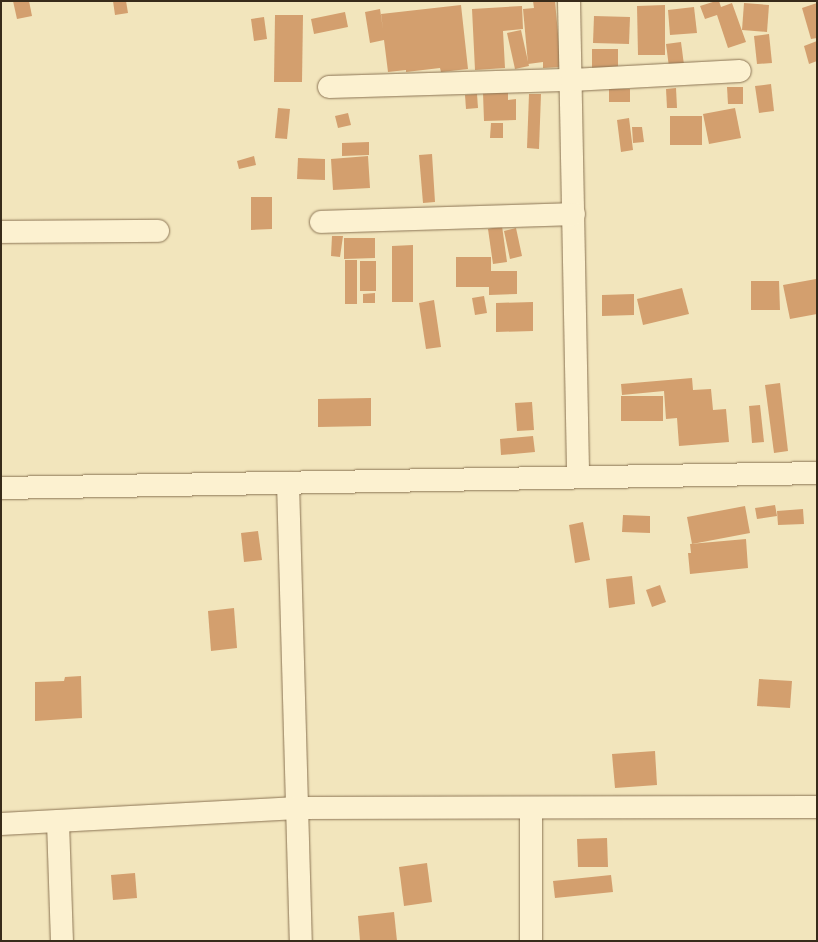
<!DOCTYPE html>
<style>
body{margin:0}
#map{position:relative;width:818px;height:942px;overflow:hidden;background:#f2e5bc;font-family:"Times New Roman",serif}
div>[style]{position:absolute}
.building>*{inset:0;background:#d39f6e}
.roads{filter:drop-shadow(0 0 1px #8b7454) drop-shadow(0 0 1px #8b7454)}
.minor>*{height:22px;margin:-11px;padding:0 11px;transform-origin:11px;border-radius:11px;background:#fcf1d0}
span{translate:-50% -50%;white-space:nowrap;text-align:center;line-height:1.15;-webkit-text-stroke:3px #f8eecc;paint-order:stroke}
.frame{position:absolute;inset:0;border:2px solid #382b1a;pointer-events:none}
</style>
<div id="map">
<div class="building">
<i style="clip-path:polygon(13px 1px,29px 1px,32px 16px,17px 19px)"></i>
<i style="clip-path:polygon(113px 1px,126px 1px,128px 13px,115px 15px)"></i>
<i style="clip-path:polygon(533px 1px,555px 1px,561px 67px,543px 68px,543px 62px,528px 64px,523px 9px,534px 8px)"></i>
<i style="clip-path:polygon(716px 1px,719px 1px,721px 7px,732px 3px,746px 42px,728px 48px,717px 15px,705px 19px,700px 6px)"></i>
<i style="clip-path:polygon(744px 3px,769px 5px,767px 32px,742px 30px)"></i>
<i style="clip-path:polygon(817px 3px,817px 38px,811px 39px,802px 8px)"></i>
<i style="clip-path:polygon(461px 5px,468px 69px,441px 72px,440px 68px,406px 72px,406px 70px,388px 72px,384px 40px,370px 43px,365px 12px,380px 9px,383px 29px,381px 14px)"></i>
<i style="clip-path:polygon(665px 5px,665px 55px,638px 55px,637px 6px)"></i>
<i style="clip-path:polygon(522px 6px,523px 29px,503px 31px,505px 68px,475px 70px,472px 9px)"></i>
<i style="clip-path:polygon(694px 7px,697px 33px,670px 35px,668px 10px)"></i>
<i style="clip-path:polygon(345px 12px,348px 27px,314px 34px,311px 19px)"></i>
<i style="clip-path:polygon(275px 15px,303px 15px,302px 82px,274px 82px)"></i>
<i style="clip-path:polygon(594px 16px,630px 17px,629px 44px,593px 43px)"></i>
<i style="clip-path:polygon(264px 17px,267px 39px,254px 41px,251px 19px)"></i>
<i style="clip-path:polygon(521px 30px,529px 66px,515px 69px,507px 33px)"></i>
<i style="clip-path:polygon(769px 34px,772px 63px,757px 64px,754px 36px)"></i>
<i style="clip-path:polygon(817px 41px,817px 61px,809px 64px,804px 46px)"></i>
<i style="clip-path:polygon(681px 42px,684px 65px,669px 67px,666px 44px)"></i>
<i style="clip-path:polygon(592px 49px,618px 49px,618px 70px,592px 70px)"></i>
<i style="clip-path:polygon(771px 84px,774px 111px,759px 113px,755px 86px)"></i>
<i style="clip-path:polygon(727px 87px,743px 87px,743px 104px,728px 104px)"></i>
<i style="clip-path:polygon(676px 88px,677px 108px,667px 108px,666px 89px)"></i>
<i style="clip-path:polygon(609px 89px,630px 89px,630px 102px,609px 102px)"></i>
<i style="clip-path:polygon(508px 92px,508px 100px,516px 99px,516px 120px,484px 121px,483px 93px)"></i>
<i style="clip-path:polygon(477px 94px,478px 108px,466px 109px,465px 95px)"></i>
<i style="clip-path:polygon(529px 94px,541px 94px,539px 149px,527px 148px)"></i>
<i style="clip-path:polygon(278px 108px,290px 109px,287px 139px,275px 138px)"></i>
<i style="clip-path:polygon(735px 108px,741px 138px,709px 144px,703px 114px)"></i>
<i style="clip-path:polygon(348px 113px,351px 125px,338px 128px,335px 116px)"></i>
<i style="clip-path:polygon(670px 116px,702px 116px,702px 145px,670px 145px)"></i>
<i style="clip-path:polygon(629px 118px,633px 150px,621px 152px,617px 120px)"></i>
<i style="clip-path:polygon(491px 123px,503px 123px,503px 138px,490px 138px)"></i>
<i style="clip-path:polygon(632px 127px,642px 127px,644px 142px,633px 143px)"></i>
<i style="clip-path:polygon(369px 142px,369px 155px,342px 156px,342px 143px)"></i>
<i style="clip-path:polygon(432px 154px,435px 202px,423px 203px,419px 155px)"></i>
<i style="clip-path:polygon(254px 156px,256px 165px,239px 169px,237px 161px)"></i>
<i style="clip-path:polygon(368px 156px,370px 188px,333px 190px,331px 159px)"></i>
<i style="clip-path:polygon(298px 158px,325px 159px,325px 180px,297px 179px)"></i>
<i style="clip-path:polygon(251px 197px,272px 197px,272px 229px,251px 230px)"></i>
<i style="clip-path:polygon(502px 226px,507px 262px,493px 264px,488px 229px)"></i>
<i style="clip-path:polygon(516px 228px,522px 256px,510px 259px,504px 231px)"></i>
<i style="clip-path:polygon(332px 236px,343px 236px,340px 257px,331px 256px)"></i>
<i style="clip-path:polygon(344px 238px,375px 238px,375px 258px,344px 259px)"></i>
<i style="clip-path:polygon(413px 245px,413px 302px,392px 302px,392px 246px)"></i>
<i style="clip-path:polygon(456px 257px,491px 257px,491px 271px,517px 271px,517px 294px,489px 295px,489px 287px,456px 287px)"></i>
<i style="clip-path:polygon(345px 260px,357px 260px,357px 304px,345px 304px)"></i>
<i style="clip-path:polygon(360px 261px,376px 261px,376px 291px,360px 291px)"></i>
<i style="clip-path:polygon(816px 279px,817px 314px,790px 319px,783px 285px)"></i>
<i style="clip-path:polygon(751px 281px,779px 281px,780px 310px,751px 310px)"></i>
<i style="clip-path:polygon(682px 288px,689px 314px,643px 325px,637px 299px)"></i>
<i style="clip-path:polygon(375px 293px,375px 303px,363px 303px,363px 294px)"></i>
<i style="clip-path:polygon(634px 294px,634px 315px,602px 316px,602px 295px)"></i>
<i style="clip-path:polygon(484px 296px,487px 313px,475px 315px,472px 298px)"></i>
<i style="clip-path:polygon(434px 300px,441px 347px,426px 349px,419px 303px)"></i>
<i style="clip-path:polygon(533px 302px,533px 331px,496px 332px,496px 303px)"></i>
<i style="clip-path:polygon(692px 378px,693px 390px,711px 389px,713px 410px,726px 409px,729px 442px,679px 446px,677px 418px,666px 419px,664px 391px,622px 395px,621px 384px)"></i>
<i style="clip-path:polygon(780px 383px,788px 451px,774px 453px,765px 385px)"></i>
<i style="clip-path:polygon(621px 396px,663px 396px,663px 421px,621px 421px)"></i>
<i style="clip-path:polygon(371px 398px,371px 426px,318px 427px,318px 399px)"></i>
<i style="clip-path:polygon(532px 402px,534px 430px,517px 431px,515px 403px)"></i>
<i style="clip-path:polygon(760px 405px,764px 442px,752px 443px,749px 406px)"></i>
<i style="clip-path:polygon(533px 436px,535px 452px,501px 455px,500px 439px)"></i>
<i style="clip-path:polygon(775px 505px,777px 516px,757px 519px,755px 508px)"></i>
<i style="clip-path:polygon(745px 506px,750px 533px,692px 544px,687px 517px)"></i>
<i style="clip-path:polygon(803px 509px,804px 524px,778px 525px,777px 511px)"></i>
<i style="clip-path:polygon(623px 515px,650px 516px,650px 533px,622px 532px)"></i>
<i style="clip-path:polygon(583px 522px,590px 560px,575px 563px,569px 525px)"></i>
<i style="clip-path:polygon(258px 531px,262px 560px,244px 562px,241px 533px)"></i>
<i style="clip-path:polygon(746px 539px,748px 568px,690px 574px,688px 553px,691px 553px,690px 544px)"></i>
<i style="clip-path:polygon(632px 576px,635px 604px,609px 608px,606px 579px)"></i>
<i style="clip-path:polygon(660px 585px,666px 602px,652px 607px,646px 590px)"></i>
<i style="clip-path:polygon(234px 608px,237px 648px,211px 651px,208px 611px)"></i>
<i style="clip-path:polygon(81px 676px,82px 718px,35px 721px,35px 682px,64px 681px,65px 677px)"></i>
<i style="clip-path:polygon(759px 679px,792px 681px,790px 708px,757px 706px)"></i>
<i style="clip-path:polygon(655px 751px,657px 785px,615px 788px,612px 754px)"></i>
<i style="clip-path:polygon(607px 838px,608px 867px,578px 867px,577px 839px)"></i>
<i style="clip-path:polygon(427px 863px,432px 902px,404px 906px,399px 867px)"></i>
<i style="clip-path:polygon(135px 873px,137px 898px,113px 900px,111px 875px)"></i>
<i style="clip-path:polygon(611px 875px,613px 892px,555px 898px,553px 881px)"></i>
<i style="clip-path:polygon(394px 912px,397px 941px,360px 941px,358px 916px)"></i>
</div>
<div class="roads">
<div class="minor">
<i style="left:569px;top:1px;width:476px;rotate:88.9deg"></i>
<i style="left:329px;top:87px;width:243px;rotate:-1.7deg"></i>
<i style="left:572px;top:80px;width:168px;rotate:-3.1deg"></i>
<i style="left:321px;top:222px;width:253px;rotate:-1.8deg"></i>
<i style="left:1px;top:232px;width:157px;rotate:-0.4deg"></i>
<i style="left:288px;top:483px;width:458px;rotate:88.4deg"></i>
<i style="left:1px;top:488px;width:816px;rotate:-1.05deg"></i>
<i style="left:58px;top:822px;width:119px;rotate:88.1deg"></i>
<i style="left:1px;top:824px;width:297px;rotate:-3.1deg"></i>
<i style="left:298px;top:808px;width:519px;rotate:-0.11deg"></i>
<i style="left:531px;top:941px;width:132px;rotate:-90deg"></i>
</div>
</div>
<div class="frame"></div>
</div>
